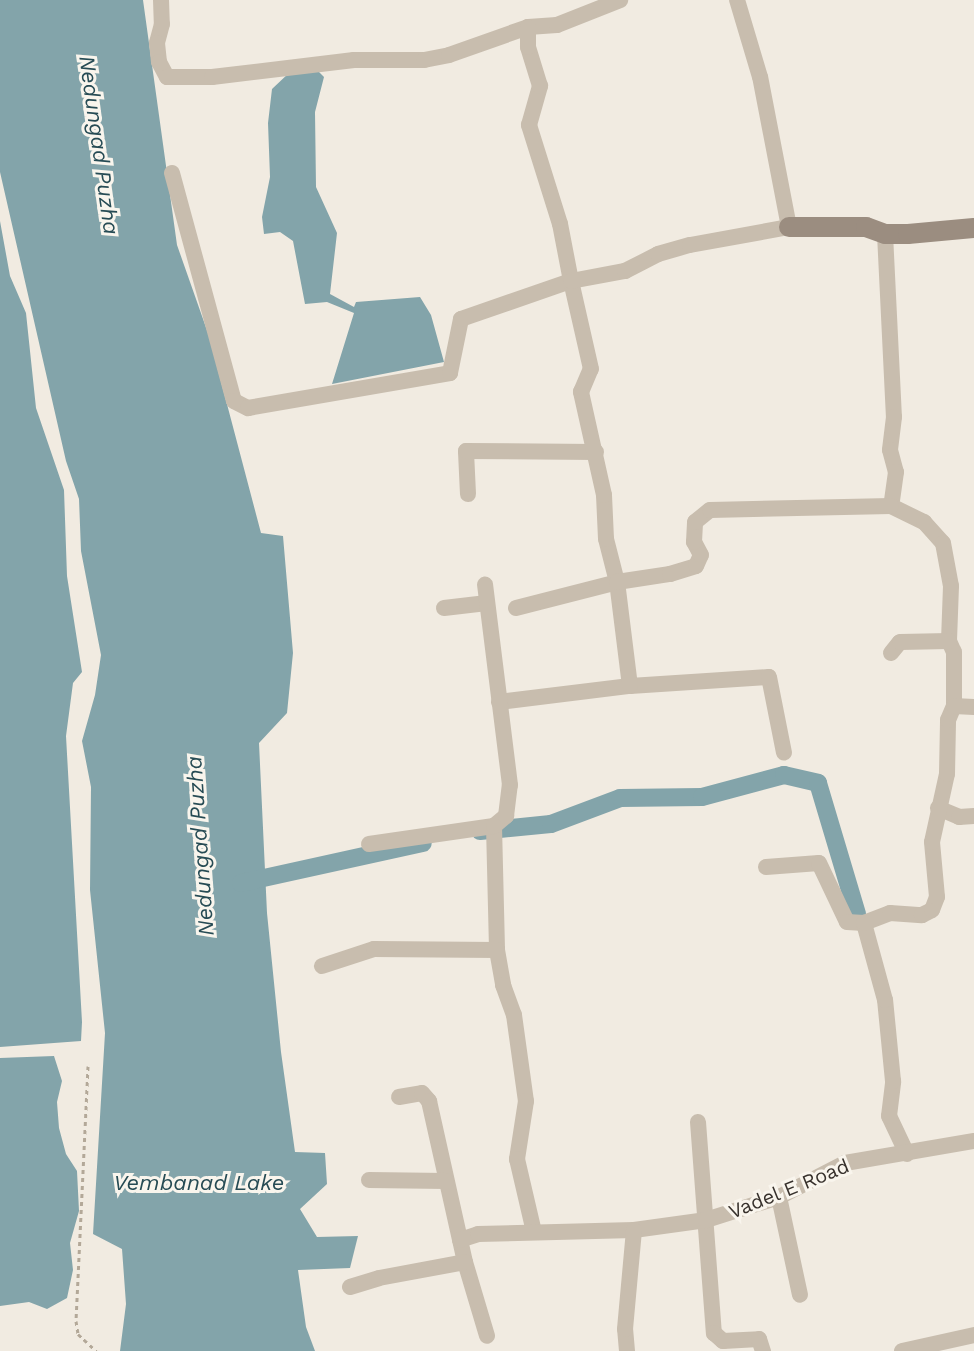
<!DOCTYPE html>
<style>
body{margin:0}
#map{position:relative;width:974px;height:1351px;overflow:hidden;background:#f1ebe1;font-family:"Work Sans",sans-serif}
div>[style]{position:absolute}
.water>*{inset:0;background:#83a4aa}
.canal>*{height:18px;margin:-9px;padding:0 9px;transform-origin:9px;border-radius:9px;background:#83a4aa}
.path>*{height:3px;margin-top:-1.5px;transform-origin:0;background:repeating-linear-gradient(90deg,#b3a898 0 4px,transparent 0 8px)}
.street>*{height:16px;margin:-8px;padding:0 8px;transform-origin:8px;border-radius:8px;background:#c8bdae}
.secondary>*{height:20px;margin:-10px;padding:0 10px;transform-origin:10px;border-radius:10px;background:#9b8d80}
span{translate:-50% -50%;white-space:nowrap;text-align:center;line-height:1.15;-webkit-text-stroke:6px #f9f5ed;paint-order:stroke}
.street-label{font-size:20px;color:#37312c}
.water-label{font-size:22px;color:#264b54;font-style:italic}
</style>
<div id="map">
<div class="water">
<i style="clip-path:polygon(0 0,143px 0,177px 245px,209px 336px,261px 533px,283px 536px,293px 653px,287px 713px,259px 743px,267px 913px,281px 1052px,295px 1152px,325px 1153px,327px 1184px,300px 1209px,317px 1237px,358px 1236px,350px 1268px,298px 1270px,306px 1327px,315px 1351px,120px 1351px,126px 1304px,122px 1249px,93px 1234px,105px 1033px,90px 890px,91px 787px,82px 741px,95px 695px,101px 655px,81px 551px,79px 499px,66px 461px,0 172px)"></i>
<i style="clip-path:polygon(316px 69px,324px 77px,315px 112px,316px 187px,337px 233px,330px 294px,354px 307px,356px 302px,420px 297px,431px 315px,444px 362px,332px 384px,354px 313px,327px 302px,305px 304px,293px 241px,280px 232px,264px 234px,262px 217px,270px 177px,268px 123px,272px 89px,290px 72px)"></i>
<i style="clip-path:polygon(0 221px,10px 276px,26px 313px,36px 408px,64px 490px,67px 576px,82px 672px,73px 683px,66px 736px,82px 1022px,81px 1041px,0 1047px)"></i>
<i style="clip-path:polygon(54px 1056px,62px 1081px,57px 1102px,59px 1128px,66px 1154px,77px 1171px,79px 1211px,70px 1243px,73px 1270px,67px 1298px,47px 1309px,29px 1302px,0 1306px,0 1058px)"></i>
</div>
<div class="canal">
<i style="left:480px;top:831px;width:71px;rotate:-5.6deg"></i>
<i style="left:551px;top:824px;width:74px;rotate:-20.6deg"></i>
<i style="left:620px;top:798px;width:82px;rotate:-0.7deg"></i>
<i style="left:702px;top:797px;width:85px;rotate:-15deg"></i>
<i style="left:784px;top:775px;width:35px;rotate:13deg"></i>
<i style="left:818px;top:783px;width:137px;rotate:73.4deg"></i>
<i style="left:241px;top:883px;width:186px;rotate:-12.4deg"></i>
</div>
<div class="path">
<i style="left:88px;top:1066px;width:255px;rotate:92.7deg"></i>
<i style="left:76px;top:1321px;width:13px;rotate:81deg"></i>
<i style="left:78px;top:1334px;width:25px;rotate:43deg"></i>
</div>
<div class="street">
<i style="left:161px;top:0;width:24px;rotate:88deg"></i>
<i style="left:162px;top:24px;width:20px;rotate:105deg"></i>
<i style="left:157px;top:43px;width:19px;rotate:84deg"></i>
<i style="left:159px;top:62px;width:17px;rotate:62deg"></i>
<i style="left:167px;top:77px;width:45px"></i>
<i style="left:212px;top:77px;width:143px;rotate:-6.8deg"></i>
<i style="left:354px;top:60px;width:70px"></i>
<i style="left:424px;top:60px;width:25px;rotate:-11deg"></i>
<i style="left:449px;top:55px;width:84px;rotate:-19.5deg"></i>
<i style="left:528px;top:27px;width:29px;rotate:-4deg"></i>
<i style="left:557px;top:25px;width:68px;rotate:-21.6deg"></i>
<i style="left:172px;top:173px;width:236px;rotate:74.8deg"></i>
<i style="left:234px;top:401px;width:16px;rotate:27deg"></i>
<i style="left:248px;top:408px;width:205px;rotate:-9.8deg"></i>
<i style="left:450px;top:373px;width:55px;rotate:-78.5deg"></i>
<i style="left:461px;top:319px;width:116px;rotate:-19.1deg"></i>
<i style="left:571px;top:281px;width:58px;rotate:-100.9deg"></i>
<i style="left:560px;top:224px;width:104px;rotate:-107.4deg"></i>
<i style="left:529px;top:125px;width:41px;rotate:-74.2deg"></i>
<i style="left:540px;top:86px;width:41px;rotate:-107.1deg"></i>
<i style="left:528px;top:47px;width:20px;rotate:-90deg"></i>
<i style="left:885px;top:234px;width:183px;rotate:87.2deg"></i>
<i style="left:894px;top:417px;width:33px;rotate:97deg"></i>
<i style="left:890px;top:450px;width:23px;rotate:75deg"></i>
<i style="left:896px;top:472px;width:34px;rotate:98deg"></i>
<i style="left:891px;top:506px;width:37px;rotate:26deg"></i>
<i style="left:924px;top:522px;width:28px;rotate:48deg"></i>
<i style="left:943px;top:543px;width:44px;rotate:79.5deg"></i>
<i style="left:951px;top:586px;width:55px;rotate:92.1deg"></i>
<i style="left:949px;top:641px;width:12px;rotate:66deg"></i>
<i style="left:954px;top:652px;width:54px;rotate:90deg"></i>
<i style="left:468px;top:494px;width:43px;rotate:-92.7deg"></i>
<i style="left:466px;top:451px;width:130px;rotate:0.4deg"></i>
<i style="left:444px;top:608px;width:43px;rotate:-6.6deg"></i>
<i style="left:516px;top:608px;width:104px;rotate:-14.4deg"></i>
<i style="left:617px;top:582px;width:44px;rotate:-104.3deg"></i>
<i style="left:606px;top:539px;width:44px;rotate:-92.6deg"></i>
<i style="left:604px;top:495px;width:106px;rotate:-102.6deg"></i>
<i style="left:581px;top:392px;width:25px;rotate:-67deg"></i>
<i style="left:591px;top:369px;width:90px;rotate:-102.8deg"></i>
<i style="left:571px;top:281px;width:55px;rotate:-10.5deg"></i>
<i style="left:625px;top:271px;width:37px;rotate:-27deg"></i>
<i style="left:658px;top:254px;width:33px;rotate:-16deg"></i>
<i style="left:690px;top:245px;width:101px;rotate:-10.3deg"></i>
<i style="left:789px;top:227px;width:153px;rotate:-100.9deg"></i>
<i style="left:760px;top:77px;width:80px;rotate:-106.6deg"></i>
<i style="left:891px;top:653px;width:14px;rotate:-51deg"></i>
<i style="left:900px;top:642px;width:49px;rotate:-1.2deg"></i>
<i style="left:630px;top:686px;width:139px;rotate:-3.7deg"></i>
<i style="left:769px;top:677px;width:77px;rotate:78.8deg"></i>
<i style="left:499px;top:702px;width:132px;rotate:-7deg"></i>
<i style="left:630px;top:686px;width:105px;rotate:-97.1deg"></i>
<i style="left:617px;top:582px;width:54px;rotate:-8.6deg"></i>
<i style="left:670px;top:574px;width:27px;rotate:-17deg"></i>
<i style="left:696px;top:566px;width:12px;rotate:-66deg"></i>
<i style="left:701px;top:555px;width:15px;rotate:-118deg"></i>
<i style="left:694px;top:542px;width:20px;rotate:-87deg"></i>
<i style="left:695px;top:522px;width:19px;rotate:-39deg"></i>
<i style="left:710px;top:510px;width:181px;rotate:-1.3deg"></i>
<i style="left:938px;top:808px;width:23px;rotate:23deg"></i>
<i style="left:959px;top:817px;width:15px;rotate:-4deg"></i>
<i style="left:494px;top:826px;width:124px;rotate:88.6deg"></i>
<i style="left:497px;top:950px;width:36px;rotate:80deg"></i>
<i style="left:503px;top:985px;width:32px;rotate:70deg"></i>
<i style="left:514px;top:1015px;width:87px;rotate:82.1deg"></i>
<i style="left:526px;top:1101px;width:59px;rotate:98.8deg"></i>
<i style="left:517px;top:1159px;width:75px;rotate:76.9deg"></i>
<i style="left:369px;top:844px;width:126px;rotate:-8.2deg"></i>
<i style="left:494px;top:826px;width:16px;rotate:-40deg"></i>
<i style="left:506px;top:816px;width:31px;rotate:-83deg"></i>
<i style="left:510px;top:785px;width:202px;rotate:-97.1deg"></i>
<i style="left:766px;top:867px;width:53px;rotate:-4.3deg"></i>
<i style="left:819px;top:863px;width:65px;rotate:64.6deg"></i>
<i style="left:847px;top:922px;width:17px;rotate:3deg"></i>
<i style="left:322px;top:966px;width:55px;rotate:-18.1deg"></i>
<i style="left:374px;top:949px;width:123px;rotate:0.5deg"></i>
<i style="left:399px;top:1097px;width:23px;rotate:-10deg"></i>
<i style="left:422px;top:1093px;width:11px;rotate:49deg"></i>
<i style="left:429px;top:1101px;width:165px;rotate:77.4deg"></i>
<i style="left:465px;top:1262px;width:77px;rotate:73.4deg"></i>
<i style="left:698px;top:1122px;width:212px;rotate:85.7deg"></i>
<i style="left:714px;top:1333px;width:12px;rotate:42deg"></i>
<i style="left:723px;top:1341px;width:36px;rotate:-3deg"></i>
<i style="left:759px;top:1339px;width:13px;rotate:72deg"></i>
<i style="left:907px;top:1154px;width:42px;rotate:-115.3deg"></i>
<i style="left:889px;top:1116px;width:35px;rotate:-83deg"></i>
<i style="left:893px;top:1081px;width:81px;rotate:-95.6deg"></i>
<i style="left:885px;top:1000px;width:80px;rotate:-105.3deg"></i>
<i style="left:864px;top:923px;width:28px;rotate:-21deg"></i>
<i style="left:890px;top:913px;width:32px;rotate:4deg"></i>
<i style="left:922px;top:915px;width:11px;rotate:-27deg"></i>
<i style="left:932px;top:910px;width:14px;rotate:-69deg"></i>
<i style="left:937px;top:897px;width:55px;rotate:-95.2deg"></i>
<i style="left:932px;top:842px;width:70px;rotate:-77.6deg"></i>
<i style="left:947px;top:774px;width:54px;rotate:-88.9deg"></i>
<i style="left:948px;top:720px;width:15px;rotate:-67deg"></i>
<i style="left:954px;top:706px;width:20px;rotate:3deg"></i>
<i style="left:369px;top:1180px;width:77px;rotate:0.7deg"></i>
<i style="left:779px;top:1197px;width:100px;rotate:77.9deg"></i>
<i style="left:460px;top:1240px;width:19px;rotate:-18deg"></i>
<i style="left:478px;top:1234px;width:156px;rotate:-1.5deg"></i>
<i style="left:634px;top:1230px;width:73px;rotate:-7.9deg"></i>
<i style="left:706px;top:1220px;width:77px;rotate:-17.5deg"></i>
<i style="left:779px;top:1197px;width:74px;rotate:-27.3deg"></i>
<i style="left:845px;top:1163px;width:131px;rotate:-9.7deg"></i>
<i style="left:350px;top:1287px;width:30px;rotate:-17deg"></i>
<i style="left:379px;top:1278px;width:87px;rotate:-10.5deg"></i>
<i style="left:627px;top:1351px;width:22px;rotate:-95deg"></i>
<i style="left:625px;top:1329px;width:99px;rotate:-84.8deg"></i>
<i style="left:902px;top:1351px;width:74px;rotate:-12.5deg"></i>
</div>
<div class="secondary">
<i style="left:789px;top:227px;width:77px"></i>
<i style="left:866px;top:227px;width:20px;rotate:20deg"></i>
<i style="left:885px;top:234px;width:23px"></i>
<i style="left:908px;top:234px;width:66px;rotate:-5.2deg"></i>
</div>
<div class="street-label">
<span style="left:789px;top:1189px;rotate:-22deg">Vadel E Road</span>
</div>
<div class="water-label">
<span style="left:99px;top:145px;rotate:82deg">Nedungad Puzha</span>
<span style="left:200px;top:846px;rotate:-94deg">Nedungad Puzha</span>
<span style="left:199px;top:1183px">Vembanad Lake</span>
</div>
</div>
